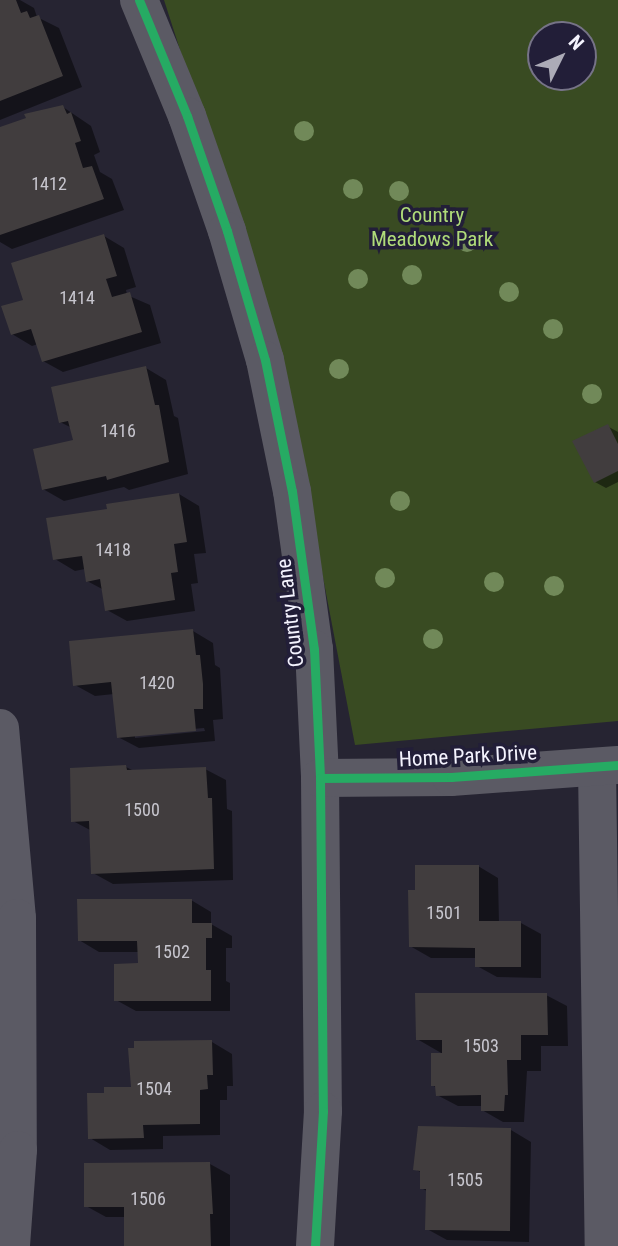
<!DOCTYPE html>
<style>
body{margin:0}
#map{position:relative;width:618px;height:1246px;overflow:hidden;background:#262432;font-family:"Roboto Condensed",sans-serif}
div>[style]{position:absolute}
.green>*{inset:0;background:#394b22}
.shadow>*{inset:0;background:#0007}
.building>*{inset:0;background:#413d3e}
.minor>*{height:38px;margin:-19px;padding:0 19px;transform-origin:19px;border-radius:19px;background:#5b5a64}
.cycleway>*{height:9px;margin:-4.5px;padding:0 4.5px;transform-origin:4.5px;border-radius:4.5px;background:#26ab63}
.trees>*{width:20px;height:20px;margin:-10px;border-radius:50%;background:#718959}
span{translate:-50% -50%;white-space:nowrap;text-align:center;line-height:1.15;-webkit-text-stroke:7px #221e38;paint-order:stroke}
.number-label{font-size:18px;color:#c7c6ce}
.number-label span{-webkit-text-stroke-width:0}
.park-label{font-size:21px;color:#afdb79}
.street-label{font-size:21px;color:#f4f3fe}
.north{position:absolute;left:527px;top:21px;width:70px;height:70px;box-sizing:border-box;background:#221e38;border:2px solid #767387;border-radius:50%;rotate:47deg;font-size:19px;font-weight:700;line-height:28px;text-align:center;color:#f4f3fe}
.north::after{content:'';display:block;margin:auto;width:24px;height:32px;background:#acabb7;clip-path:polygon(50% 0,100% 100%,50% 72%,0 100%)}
</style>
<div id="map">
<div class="green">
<i style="clip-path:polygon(evenodd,164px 0,618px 0,618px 721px,355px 745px,284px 373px,164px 0,541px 35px,583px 35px,583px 77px,541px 77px,541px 35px)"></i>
</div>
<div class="shadow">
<i style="clip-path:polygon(0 0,20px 0,34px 8px,37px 17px,59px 28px,82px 87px,0 120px)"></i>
<i style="clip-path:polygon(63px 107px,91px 126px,100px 152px,94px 155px,100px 172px,112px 179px,124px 210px,12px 249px,0 242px,0 129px)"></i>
<i style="clip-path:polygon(104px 236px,124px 248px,136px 287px,126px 290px,127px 295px,150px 305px,161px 343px,63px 372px,43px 361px,38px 344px,32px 346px,12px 334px,25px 301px)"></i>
<i style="clip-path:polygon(146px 368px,166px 380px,174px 416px,178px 418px,188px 474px,129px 490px,124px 487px,64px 501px,43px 489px,75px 441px,72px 428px,60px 422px)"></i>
<i style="clip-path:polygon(607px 426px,618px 432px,618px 482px,606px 488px,595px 482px)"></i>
<i style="clip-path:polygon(179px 494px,199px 506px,206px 553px,194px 554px,198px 583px,191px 584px,195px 611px,127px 621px,107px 610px,104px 590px,87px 581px,85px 569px,75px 571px,55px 559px)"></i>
<i style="clip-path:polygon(evenodd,193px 631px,213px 643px,215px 665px,220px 668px,223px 719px,213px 720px,215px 741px,139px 748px,118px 737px,114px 694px,95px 696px,75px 685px,193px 631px,204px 728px,205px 731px,135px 738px,135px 734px,204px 728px)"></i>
<i style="clip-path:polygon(126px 767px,134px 771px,205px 769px,226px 780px,227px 809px,232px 811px,233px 880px,113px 884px,93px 873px,90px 830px,73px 821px)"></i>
<i style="clip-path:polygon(478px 866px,498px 878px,499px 923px,521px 923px,541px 934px,541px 978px,497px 977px,477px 966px,477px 958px,431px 958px,410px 946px)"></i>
<i style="clip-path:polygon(191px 900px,211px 912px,211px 924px,232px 936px,232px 948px,226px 948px,226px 981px,230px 983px,230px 1011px,136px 1011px,116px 1000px,139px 965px,139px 952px,99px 952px,79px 940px)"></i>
<i style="clip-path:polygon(546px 995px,567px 1006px,568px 1046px,541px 1046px,541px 1071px,527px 1071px,524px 1122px,503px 1122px,482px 1110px,482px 1106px,458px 1106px,437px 1095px,437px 1088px,432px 1085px,443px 1054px,417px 1039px)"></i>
<i style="clip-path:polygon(212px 1042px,232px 1054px,233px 1086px,227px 1086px,227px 1100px,220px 1100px,220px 1135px,163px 1136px,163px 1149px,110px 1150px,90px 1138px,106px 1094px,132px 1089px)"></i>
<i style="clip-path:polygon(511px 1130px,531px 1142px,529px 1242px,447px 1240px,427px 1229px,427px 1191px,421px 1188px,422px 1173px,415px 1169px)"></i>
<i style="clip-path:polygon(210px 1164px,230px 1175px,230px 1246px,126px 1246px,125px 1217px,106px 1217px,86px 1206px)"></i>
</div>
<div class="building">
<i style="clip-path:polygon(0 0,16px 0,21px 13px,27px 11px,30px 18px,39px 15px,63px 76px,0 101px)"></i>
<i style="clip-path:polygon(63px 105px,67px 114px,71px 112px,81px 141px,75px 143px,83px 168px,92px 166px,104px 199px,0 235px,0 127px,26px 118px,24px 114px)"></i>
<i style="clip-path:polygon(104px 234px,117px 276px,106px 279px,112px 297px,130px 292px,142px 332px,42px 362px,31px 329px,11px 335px,1px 306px,23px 300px,11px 263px)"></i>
<i style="clip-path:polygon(146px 366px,155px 405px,159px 405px,169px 462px,107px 480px,106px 476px,42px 490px,33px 449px,73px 440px,68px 421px,59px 423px,51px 387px)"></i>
<i style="clip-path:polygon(608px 424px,618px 444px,618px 471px,594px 483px,572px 441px)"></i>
<i style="clip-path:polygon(179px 493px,187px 542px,174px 544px,178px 572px,171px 573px,175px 600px,105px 611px,100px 579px,86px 582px,82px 556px,53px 560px,46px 518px,107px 509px,106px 504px)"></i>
<i style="clip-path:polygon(193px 629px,196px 655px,200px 655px,203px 684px,203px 709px,194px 709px,196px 731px,117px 738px,111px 682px,73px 686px,69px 641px)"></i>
<i style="clip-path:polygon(126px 765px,127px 770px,206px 767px,208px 798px,212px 798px,214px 869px,91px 874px,89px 821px,71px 822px,70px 768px)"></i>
<i style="clip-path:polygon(415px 865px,479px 865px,479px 921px,521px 921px,521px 967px,475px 967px,475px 948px,409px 947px,408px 890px,415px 890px)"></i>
<i style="clip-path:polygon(77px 899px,192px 899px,192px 923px,212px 923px,212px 938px,206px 938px,206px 970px,211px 970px,211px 1001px,114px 1001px,114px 964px,138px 963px,137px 941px,78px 941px)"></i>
<i style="clip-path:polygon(415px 993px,547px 993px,548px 1035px,521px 1035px,521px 1060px,507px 1060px,508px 1095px,505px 1095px,504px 1111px,481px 1111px,481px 1095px,436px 1096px,435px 1086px,431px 1086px,431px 1053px,442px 1053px,442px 1040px,416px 1040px)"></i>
<i style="clip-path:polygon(212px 1040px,213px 1075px,207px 1075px,208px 1089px,200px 1090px,200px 1124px,143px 1125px,144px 1138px,88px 1139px,87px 1093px,104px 1093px,104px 1087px,131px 1087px,128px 1048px,134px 1048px,134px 1041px)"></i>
<i style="clip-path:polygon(418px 1126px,511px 1128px,510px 1231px,425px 1230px,426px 1189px,420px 1189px,420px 1171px,413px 1170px)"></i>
<i style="clip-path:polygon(210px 1162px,213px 1214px,210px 1214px,211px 1246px,124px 1246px,124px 1207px,84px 1207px,84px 1163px)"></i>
</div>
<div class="minor">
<i style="left:139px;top:0;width:126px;rotate:67.5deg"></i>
<i style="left:187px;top:116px;width:122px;rotate:70.8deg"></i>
<i style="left:227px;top:231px;width:134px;rotate:73.6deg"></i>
<i style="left:265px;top:360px;width:134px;rotate:78.4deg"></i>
<i style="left:292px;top:491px;width:160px;rotate:82.1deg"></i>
<i style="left:314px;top:649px;width:129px;rotate:87.3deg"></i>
<i style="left:320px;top:778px;width:333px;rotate:89.5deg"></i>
<i style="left:323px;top:1111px;width:135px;rotate:93.4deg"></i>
<i style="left:0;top:728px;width:191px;rotate:84.9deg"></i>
<i style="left:17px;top:918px;width:232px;rotate:89.8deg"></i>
<i style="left:18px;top:1150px;width:96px;rotate:94.2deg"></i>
<i style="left:597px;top:767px;width:479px;rotate:89.2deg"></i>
<i style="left:320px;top:778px;width:131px;rotate:-0.4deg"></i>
<i style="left:451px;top:777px;width:167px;rotate:-4.1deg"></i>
</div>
<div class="cycleway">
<i style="left:139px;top:0;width:126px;rotate:67.5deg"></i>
<i style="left:187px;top:116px;width:122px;rotate:70.8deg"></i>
<i style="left:227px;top:231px;width:134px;rotate:73.6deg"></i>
<i style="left:265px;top:360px;width:134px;rotate:78.4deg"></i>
<i style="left:292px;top:491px;width:160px;rotate:82.1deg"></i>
<i style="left:314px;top:649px;width:129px;rotate:87.3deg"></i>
<i style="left:320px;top:778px;width:333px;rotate:89.5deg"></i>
<i style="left:323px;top:1111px;width:135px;rotate:93.4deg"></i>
<i style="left:320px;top:778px;width:131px;rotate:-0.4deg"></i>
<i style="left:451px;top:777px;width:167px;rotate:-4.1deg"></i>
</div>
<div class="trees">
<i style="left:304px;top:131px"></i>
<i style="left:353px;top:189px"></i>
<i style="left:399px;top:191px"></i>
<i style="left:467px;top:242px"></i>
<i style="left:412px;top:275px"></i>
<i style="left:358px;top:279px"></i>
<i style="left:509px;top:292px"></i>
<i style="left:553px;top:329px"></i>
<i style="left:339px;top:369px"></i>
<i style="left:592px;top:394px"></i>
<i style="left:400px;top:501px"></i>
<i style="left:385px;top:578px"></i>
<i style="left:494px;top:582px"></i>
<i style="left:554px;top:586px"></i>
<i style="left:433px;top:639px"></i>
</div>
<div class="number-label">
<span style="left:49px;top:184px">1412</span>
<span style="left:77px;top:298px">1414</span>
<span style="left:118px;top:431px">1416</span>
<span style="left:113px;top:550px">1418</span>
<span style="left:157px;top:683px">1420</span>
<span style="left:142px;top:810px">1500</span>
<span style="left:444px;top:913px">1501</span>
<span style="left:172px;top:952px">1502</span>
<span style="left:481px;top:1046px">1503</span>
<span style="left:154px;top:1089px">1504</span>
<span style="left:465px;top:1180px">1505</span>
<span style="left:148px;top:1199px">1506</span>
</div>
<div class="park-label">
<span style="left:432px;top:227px">Country<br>Meadows Park</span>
</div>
<div class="street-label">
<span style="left:290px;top:613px;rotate:-97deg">Country Lane</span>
<span style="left:468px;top:756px;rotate:-3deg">Home Park Drive</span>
</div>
<div class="north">N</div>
</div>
